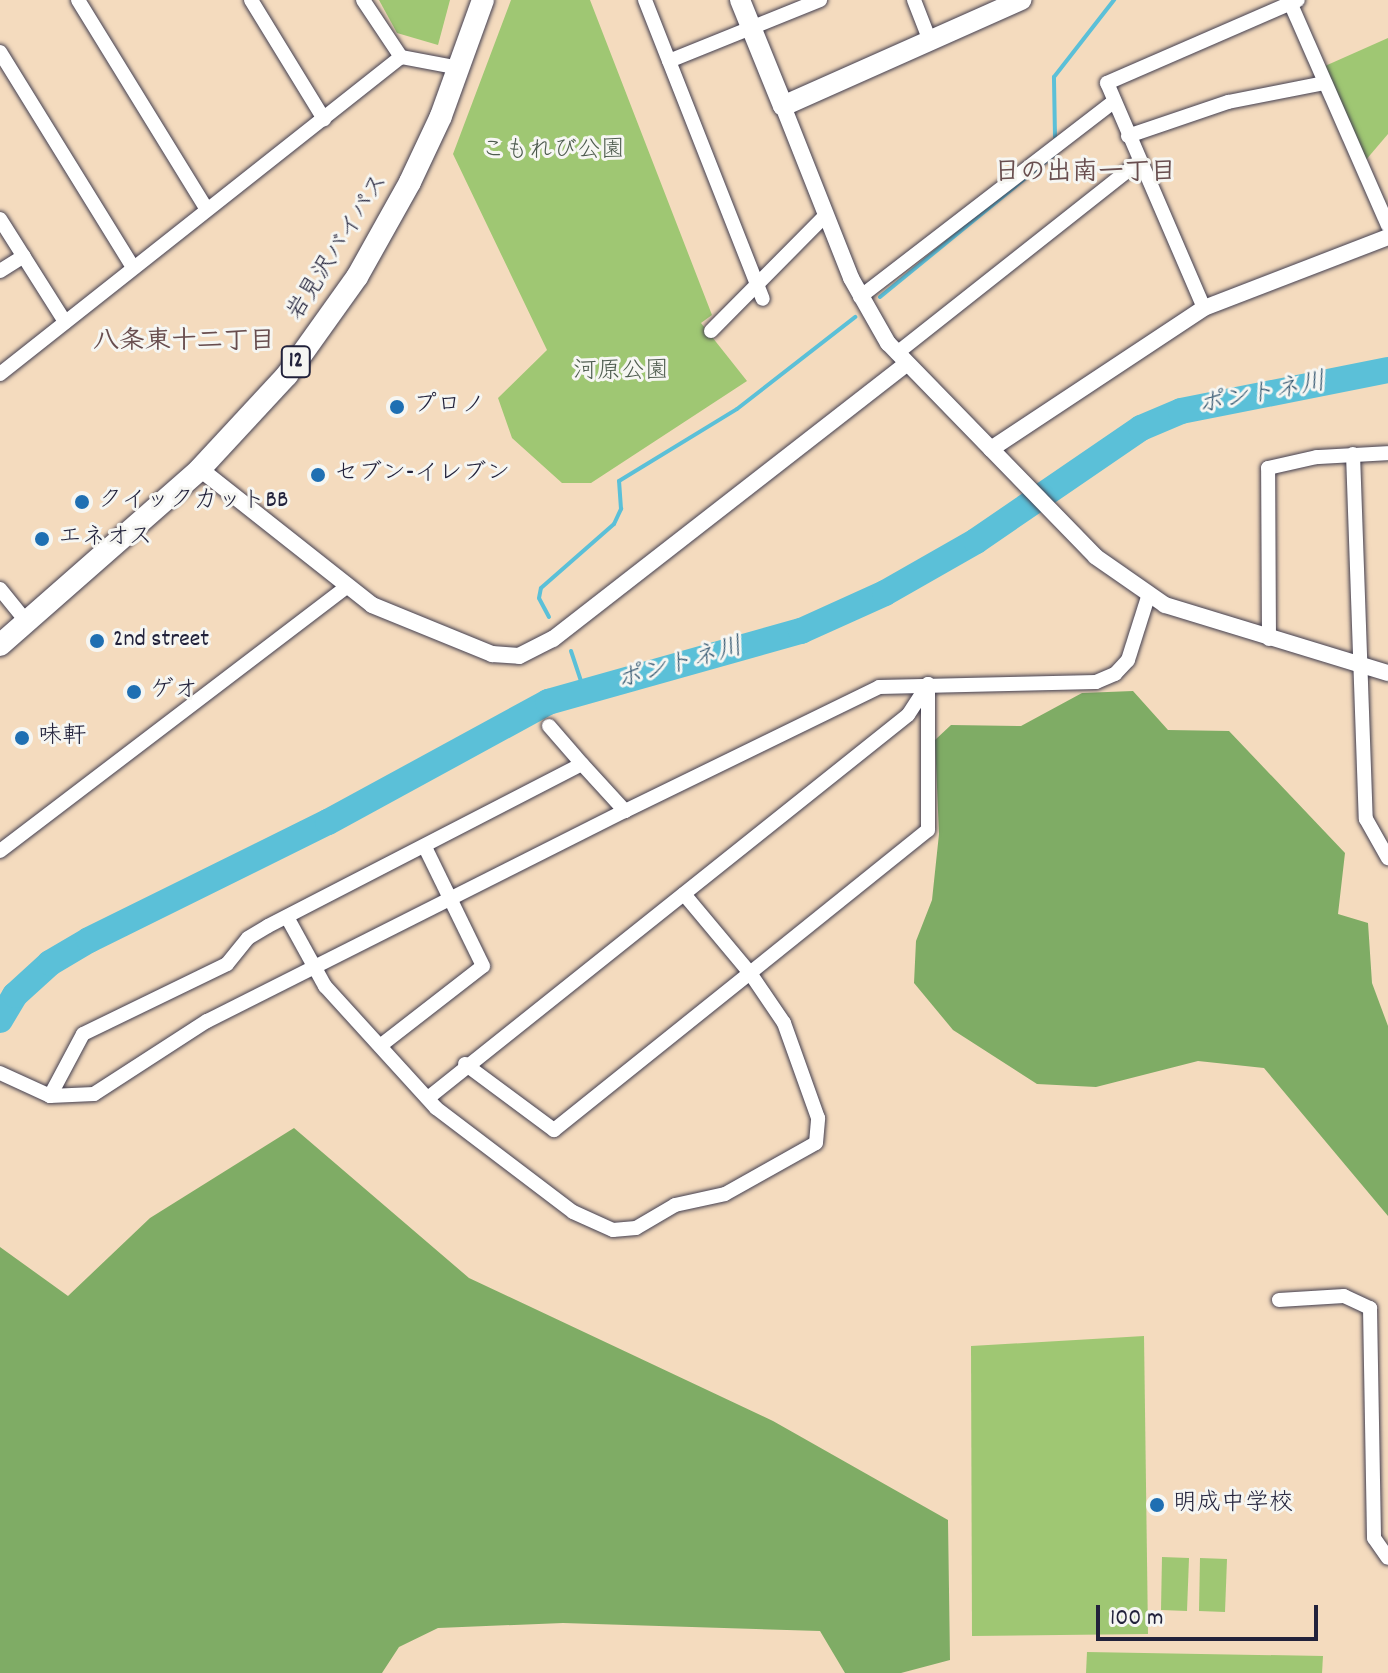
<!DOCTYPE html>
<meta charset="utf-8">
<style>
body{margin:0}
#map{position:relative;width:1388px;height:1673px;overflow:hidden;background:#f4dbbe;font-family:Dekko,"Klee One",sans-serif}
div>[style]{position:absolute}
.green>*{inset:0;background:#9fc773}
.forest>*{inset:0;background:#7fac65}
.stream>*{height:4px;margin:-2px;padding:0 2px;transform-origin:2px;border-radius:2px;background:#5bc0d8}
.river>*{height:26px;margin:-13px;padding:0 13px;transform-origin:13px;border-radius:13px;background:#5bc0d8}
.roads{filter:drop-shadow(0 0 2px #423e4f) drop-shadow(0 0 2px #423e4f)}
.minor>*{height:14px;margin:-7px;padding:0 7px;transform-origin:7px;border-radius:7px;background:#fff}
.tertiary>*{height:16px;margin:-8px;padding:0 8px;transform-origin:8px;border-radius:8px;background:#fff}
.secondary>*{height:20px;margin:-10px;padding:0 10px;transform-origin:10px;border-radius:10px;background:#fff}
.trunk>*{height:22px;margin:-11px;padding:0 11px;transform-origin:11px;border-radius:11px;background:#fff}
.dots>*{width:22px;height:22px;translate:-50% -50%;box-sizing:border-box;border:4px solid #f6f6f2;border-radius:50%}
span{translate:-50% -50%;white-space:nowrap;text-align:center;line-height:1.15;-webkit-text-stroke:6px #f6f6f2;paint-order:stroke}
.shield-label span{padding:2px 6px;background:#f6f6f2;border:2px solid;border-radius:6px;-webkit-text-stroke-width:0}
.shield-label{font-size:22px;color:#22223b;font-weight:700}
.park-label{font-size:24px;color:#4e5c4f}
.street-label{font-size:24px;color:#22223b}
.poi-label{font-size:24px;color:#22223b}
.left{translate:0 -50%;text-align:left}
.neighbourhood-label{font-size:26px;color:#684d4e;font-weight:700}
.water-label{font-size:26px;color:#365972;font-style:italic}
.scale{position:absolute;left:1096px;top:1605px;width:222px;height:36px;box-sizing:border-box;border:4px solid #22223b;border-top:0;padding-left:10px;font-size:24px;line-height:28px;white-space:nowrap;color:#22223b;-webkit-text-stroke:6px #f6f6f2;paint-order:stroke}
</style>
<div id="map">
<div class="green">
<i style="clip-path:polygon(379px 0,450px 0,438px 45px,397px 33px)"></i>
<i style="clip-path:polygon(511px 0,590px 0,712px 315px,701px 323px,747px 381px,591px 483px,562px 483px,512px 438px,498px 398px,547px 350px,453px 154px)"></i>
<i style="clip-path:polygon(1388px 38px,1388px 134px,1365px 161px,1325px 66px)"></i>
<i style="clip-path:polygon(1144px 1336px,1148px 1634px,972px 1636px,971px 1346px)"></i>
<i style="clip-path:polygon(1162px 1557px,1189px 1558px,1187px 1611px,1161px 1610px)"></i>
<i style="clip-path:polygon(1200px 1558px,1227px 1559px,1225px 1612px,1199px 1611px)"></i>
<i style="clip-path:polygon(1087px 1652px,1323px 1656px,1322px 1673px,1086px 1673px)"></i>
</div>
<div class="forest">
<i style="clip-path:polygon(1133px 691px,1168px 730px,1229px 731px,1345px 853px,1338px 914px,1368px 923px,1372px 983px,1388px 1026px,1388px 1216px,1264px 1068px,1198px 1061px,1096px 1087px,1037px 1084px,953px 1030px,914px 983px,916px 941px,932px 900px,939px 834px,935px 740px,951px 725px,1021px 726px,1082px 693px)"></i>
<i style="clip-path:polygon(294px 1128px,469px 1278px,773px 1421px,948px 1520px,950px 1660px,901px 1673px,845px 1673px,820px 1631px,563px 1623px,438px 1628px,399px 1647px,382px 1673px,0 1673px,0 1247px,68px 1296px,150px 1218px)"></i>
</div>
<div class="stream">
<i style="left:1055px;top:137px;width:60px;rotate:-91deg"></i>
<i style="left:1054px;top:77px;width:98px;rotate:-52.1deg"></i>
<i style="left:880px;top:297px;width:226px;rotate:-39.3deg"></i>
<i style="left:549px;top:617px;width:21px;rotate:-118deg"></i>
<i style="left:539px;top:598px;width:10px;rotate:-79deg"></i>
<i style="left:541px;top:588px;width:97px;rotate:-41.2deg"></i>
<i style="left:614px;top:524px;width:17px;rotate:-65deg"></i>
<i style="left:621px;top:509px;width:28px;rotate:-94deg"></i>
<i style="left:619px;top:481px;width:138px;rotate:-31.4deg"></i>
<i style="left:737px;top:409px;width:150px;rotate:-37.9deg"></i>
<i style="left:571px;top:651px;width:41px;rotate:71.6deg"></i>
</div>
<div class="river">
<i style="left:0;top:1020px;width:29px;rotate:-59deg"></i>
<i style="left:15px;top:995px;width:47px;rotate:-42.4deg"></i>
<i style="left:50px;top:963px;width:45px;rotate:-30.5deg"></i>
<i style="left:89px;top:940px;width:267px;rotate:-26.3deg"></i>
<i style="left:328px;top:822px;width:251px;rotate:-28.6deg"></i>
<i style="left:548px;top:702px;width:263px;rotate:-15.7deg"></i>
<i style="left:801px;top:631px;width:92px;rotate:-24.3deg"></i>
<i style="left:885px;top:593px;width:105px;rotate:-29.7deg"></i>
<i style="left:976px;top:541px;width:200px;rotate:-34.4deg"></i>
<i style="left:1141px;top:428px;width:43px;rotate:-23deg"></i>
<i style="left:1181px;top:411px;width:211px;rotate:-11.2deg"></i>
</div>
<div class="roads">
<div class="minor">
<i style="left:78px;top:0;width:246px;rotate:58.4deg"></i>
<i style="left:251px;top:0;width:140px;rotate:58.5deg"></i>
<i style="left:363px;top:0;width:69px;rotate:56.3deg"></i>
<i style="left:645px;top:0;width:321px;rotate:68.5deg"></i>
<i style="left:914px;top:0;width:44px;rotate:68.7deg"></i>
<i style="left:1289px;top:0;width:246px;rotate:66.3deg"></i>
<i style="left:0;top:52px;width:253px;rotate:58.3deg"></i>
<i style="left:669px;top:61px;width:163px;rotate:-22deg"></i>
<i style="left:1128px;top:136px;width:106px;rotate:-18.8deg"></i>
<i style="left:1228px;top:102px;width:99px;rotate:-11.1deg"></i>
<i style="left:0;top:219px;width:122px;rotate:57.7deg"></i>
<i style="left:0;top:271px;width:28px;rotate:-32deg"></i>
<i style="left:860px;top:297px;width:319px;rotate:-37.6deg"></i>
<i style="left:1204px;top:308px;width:245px;rotate:-113.3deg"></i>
<i style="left:1107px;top:83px;width:208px;rotate:-23.5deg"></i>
<i style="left:711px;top:331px;width:162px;rotate:-45.3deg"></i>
<i style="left:897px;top:353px;width:308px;rotate:-38.3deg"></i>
<i style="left:0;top:374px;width:511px;rotate:-38.33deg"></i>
<i style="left:401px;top:57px;width:60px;rotate:10.6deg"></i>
<i style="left:1353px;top:454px;width:365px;rotate:88deg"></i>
<i style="left:1366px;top:819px;width:45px;rotate:60.6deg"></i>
<i style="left:0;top:589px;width:41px;rotate:50.9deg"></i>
<i style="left:1269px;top:639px;width:171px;rotate:-90.3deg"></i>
<i style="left:1268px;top:468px;width:50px;rotate:-12.7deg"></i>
<i style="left:1317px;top:457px;width:71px;rotate:-3.2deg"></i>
<i style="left:549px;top:726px;width:50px;rotate:49deg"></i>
<i style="left:0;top:851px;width:436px;rotate:-37.3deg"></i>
<i style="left:287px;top:917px;width:79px;rotate:61.2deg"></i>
<i style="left:325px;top:986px;width:165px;rotate:47.7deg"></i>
<i style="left:436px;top:1108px;width:172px;rotate:37.2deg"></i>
<i style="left:573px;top:1212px;width:44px;rotate:24.2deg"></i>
<i style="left:613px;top:1230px;width:23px;rotate:-5deg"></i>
<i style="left:636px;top:1228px;width:45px;rotate:-30.5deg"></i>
<i style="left:675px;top:1205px;width:51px;rotate:-12.4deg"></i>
<i style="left:725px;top:1194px;width:104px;rotate:-29.3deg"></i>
<i style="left:816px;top:1143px;width:25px;rotate:-85deg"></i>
<i style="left:818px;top:1118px;width:101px;rotate:-109.7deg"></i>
<i style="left:784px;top:1023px;width:60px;rotate:-124.2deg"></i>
<i style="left:750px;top:973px;width:228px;rotate:-38.8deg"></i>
<i style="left:928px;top:830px;width:146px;rotate:-90deg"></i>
<i style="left:380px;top:1046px;width:130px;rotate:-37.8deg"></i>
<i style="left:483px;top:966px;width:132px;rotate:-116deg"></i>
<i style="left:465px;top:1064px;width:111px;rotate:36.6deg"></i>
<i style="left:554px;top:1130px;width:251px;rotate:-38.7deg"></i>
<i style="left:750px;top:973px;width:103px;rotate:-129.9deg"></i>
<i style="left:0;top:1073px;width:55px;rotate:24.7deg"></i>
<i style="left:50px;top:1096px;width:44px;rotate:-2.6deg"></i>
<i style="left:94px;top:1094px;width:135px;rotate:-32.9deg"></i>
<i style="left:207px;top:1021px;width:468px;rotate:-26.7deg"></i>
<i style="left:50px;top:1096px;width:70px;rotate:-62deg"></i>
<i style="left:83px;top:1034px;width:160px;rotate:-25.9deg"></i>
<i style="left:227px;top:964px;width:33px;rotate:-51deg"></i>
<i style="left:248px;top:938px;width:23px;rotate:-31deg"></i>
<i style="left:268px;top:926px;width:353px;rotate:-27.3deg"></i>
<i style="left:582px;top:764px;width:64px;rotate:47.5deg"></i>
<i style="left:625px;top:811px;width:283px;rotate:-26deg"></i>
<i style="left:879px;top:687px;width:217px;rotate:-1.3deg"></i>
<i style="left:1096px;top:682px;width:21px;rotate:-23deg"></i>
<i style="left:1115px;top:674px;width:19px;rotate:-47deg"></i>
<i style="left:1128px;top:660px;width:66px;rotate:-72.4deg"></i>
<i style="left:428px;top:1098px;width:614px;rotate:-38.59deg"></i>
<i style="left:908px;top:715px;width:37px;rotate:-57deg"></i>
<i style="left:1279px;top:1300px;width:65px;rotate:-3.5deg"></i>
<i style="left:1344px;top:1296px;width:29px;rotate:25deg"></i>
<i style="left:1370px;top:1308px;width:230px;rotate:89deg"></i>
<i style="left:1374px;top:1538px;width:24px;rotate:55deg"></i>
</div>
<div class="tertiary">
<i style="left:783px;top:106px;width:185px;rotate:68.4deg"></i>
<i style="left:851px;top:278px;width:75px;rotate:60.4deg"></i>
<i style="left:888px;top:343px;width:298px;rotate:45.8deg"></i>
<i style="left:1096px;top:557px;width:84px;rotate:34.8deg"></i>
<i style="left:1165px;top:605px;width:233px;rotate:17deg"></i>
<i style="left:991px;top:449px;width:255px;rotate:-33.5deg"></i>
<i style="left:1204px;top:308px;width:197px;rotate:-21.1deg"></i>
<i style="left:200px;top:469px;width:219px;rotate:38.3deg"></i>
<i style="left:372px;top:605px;width:130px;rotate:22.2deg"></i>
<i style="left:492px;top:654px;width:27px;rotate:4deg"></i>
<i style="left:519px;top:656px;width:38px;rotate:-27deg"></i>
<i style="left:553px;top:639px;width:447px;rotate:-37.9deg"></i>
</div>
<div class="secondary">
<i style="left:740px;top:0;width:114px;rotate:67.9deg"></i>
<i style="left:783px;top:106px;width:261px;rotate:-24deg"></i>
</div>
<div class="trunk">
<i style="left:0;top:645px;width:266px;rotate:-41.3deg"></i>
<i style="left:200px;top:469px;width:128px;rotate:-47.2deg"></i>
<i style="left:287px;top:375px;width:120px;rotate:-54.5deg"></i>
<i style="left:357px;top:277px;width:109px;rotate:-60.8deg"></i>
<i style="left:410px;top:182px;width:73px;rotate:-64.8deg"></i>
<i style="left:441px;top:116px;width:123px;rotate:-70.1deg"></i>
</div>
</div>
<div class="dots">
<i style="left:397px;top:407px;background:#1f6fb2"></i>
<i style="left:318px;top:475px;background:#1f6fb2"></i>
<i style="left:82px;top:502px;background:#1f6fb2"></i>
<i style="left:42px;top:539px;background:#1f6fb2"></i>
<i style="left:97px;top:641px;background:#1f6fb2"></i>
<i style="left:134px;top:692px;background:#1f6fb2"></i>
<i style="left:22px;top:738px;background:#1f6fb2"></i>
<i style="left:1157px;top:1505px;background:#1f6fb2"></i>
</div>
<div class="shield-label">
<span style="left:296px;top:362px">12</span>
</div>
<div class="park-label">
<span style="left:553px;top:152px">こもれび公園</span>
<span style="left:621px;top:373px">河原公園</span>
</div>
<div class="street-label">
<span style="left:339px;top:248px;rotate:-58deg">岩見沢バイパス</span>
</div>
<div class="poi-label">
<span class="left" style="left:413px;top:407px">プロノ</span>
<span class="left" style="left:334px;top:475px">セブン-イレブン</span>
<span class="left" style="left:98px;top:502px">クイックカットBB</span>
<span class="left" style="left:58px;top:539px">エネオス</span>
<span class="left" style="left:113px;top:641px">2nd street</span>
<span class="left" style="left:150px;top:692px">ゲオ</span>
<span class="left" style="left:38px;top:738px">味軒</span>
<span class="left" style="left:1173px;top:1505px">明成中学校</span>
</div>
<div class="neighbourhood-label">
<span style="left:1085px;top:174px">日の出南一丁目</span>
<span style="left:184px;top:343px">八条東十二丁目</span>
</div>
<div class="water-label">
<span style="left:1262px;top:395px;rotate:-11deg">ポントネ川</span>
<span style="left:680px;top:665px;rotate:-16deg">ポントネ川</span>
</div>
<div class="scale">100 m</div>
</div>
